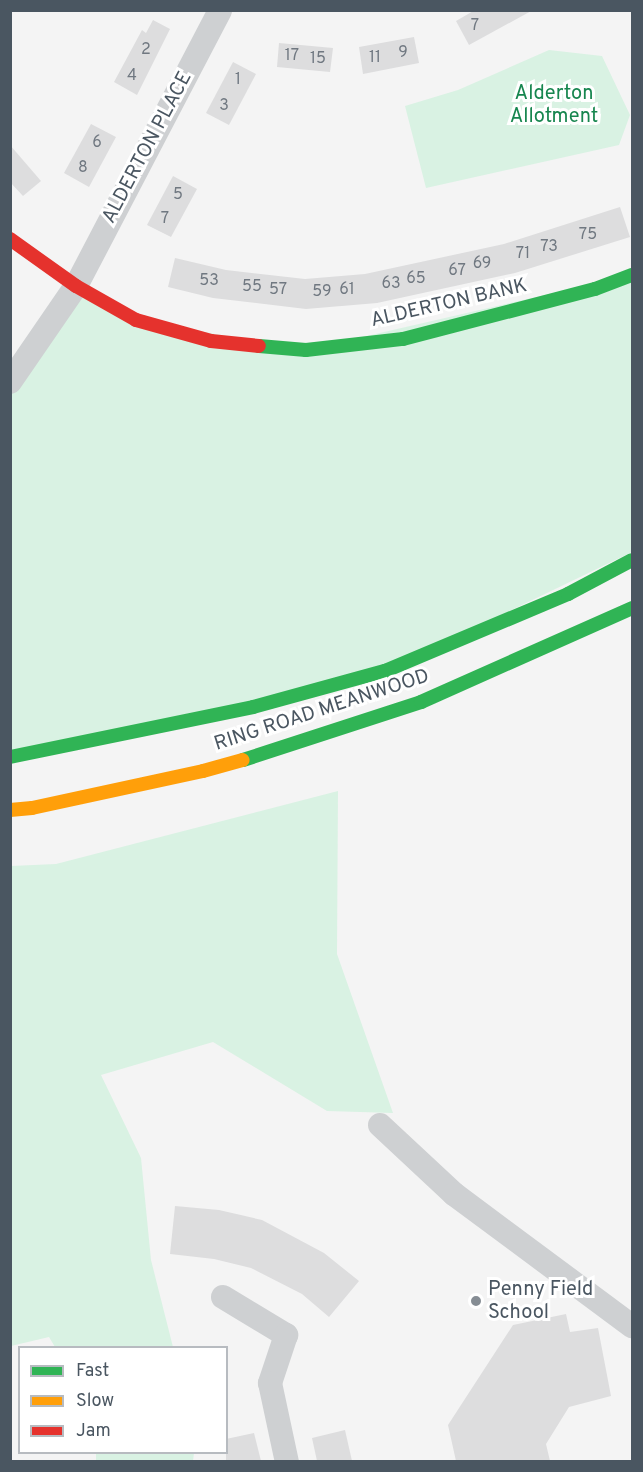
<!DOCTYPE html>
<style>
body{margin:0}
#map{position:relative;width:643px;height:1472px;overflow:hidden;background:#f4f4f4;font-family:Overpass,sans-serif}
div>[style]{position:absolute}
.green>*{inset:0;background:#d9f2e3}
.building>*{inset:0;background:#ddddde}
.street>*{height:24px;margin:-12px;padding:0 12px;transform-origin:12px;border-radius:12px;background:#ced0d2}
.fast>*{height:14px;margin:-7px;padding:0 7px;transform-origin:7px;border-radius:7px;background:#30b455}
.slow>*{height:14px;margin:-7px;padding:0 7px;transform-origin:7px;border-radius:7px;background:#ff9f0a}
.jam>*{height:14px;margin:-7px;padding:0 7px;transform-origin:7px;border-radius:7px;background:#e5322d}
.dots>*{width:16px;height:16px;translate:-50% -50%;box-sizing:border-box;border:3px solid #fff;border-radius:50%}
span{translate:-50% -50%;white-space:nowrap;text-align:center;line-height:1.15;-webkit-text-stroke:6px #fff;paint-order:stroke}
.number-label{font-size:16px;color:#707881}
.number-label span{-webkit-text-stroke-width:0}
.park-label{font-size:20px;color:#17864f}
.street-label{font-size:20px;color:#4a5661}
.poi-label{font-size:20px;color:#4a5661}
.left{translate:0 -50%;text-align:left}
.frame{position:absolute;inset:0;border:12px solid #4a5661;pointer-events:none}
.legend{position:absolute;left:18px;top:1346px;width:210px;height:108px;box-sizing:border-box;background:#fff;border:2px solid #b7bbc0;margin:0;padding:8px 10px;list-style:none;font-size:18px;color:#4a5661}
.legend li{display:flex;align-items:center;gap:12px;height:30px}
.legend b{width:30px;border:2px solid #b7bbc0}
</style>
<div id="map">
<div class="green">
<i style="clip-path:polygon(549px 50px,602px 56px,630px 115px,619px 145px,426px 188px,405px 106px,458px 90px)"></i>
<i style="clip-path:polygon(632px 275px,632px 552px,385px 671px,11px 757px,11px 382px,76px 286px,136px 320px,306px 350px)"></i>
<i style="clip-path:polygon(338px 791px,337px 954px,393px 1113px,327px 1111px,213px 1042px,101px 1075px,141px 1158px,151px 1260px,173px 1347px,55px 1347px,49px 1337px,11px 1346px,11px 866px,56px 864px)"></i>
<i style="clip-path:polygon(96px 1453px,96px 1452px,194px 1453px,193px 1461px,96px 1461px)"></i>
</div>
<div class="building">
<i style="clip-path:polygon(475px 10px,533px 10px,469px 45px,456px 21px)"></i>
<i style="clip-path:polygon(153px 20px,170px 29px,137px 95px,114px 82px,142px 30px,146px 33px)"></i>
<i style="clip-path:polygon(414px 37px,419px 63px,363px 74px,359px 47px)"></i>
<i style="clip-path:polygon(279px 43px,333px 48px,330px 72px,277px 67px)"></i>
<i style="clip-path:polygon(233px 62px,256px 74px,229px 125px,206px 113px)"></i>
<i style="clip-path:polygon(91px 124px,116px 137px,89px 187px,64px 173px)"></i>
<i style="clip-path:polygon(10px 145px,41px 181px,23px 196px,10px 182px)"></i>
<i style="clip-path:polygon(173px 176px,197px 189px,171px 237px,147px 225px)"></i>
<i style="clip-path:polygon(620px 207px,630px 237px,515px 273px,377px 303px,306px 309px,213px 298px,168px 287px,175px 258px,226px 270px,305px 279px,365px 274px,504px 244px)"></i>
<i style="clip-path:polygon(175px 1206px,219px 1210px,262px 1220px,324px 1253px,359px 1281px,329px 1317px,302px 1294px,251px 1268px,214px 1259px,170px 1254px)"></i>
<i style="clip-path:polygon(566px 1314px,570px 1332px,598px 1328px,611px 1396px,569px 1407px,546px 1444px,550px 1461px,456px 1461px,448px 1425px,513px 1325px)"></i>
<i style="clip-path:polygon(345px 1430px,352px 1461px,317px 1461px,312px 1438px)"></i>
<i style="clip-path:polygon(254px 1433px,261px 1461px,226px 1461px,226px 1439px)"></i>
</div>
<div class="street">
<i style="left:10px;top:382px;width:116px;rotate:-55.5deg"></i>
<i style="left:76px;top:286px;width:311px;rotate:-62.4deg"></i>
<i style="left:380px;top:1125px;width:101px;rotate:43deg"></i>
<i style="left:454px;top:1194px;width:222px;rotate:36.6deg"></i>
<i style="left:223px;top:1297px;width:74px;rotate:31.1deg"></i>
<i style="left:286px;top:1335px;width:51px;rotate:108.4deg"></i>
<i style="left:270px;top:1383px;width:81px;rotate:77.9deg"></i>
</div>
<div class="fast">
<i style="left:259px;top:346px;width:47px;rotate:4.9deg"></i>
<i style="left:306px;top:350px;width:98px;rotate:-6.5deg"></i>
<i style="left:403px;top:339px;width:198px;rotate:-14.6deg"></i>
<i style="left:595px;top:289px;width:40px;rotate:-21deg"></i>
<i style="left:10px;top:757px;width:248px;rotate:-11.6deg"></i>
<i style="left:253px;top:707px;width:137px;rotate:-15.3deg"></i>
<i style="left:385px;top:671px;width:199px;rotate:-22.8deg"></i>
<i style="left:568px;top:594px;width:72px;rotate:-28deg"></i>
<i style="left:243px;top:760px;width:187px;rotate:-18deg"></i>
<i style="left:421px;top:702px;width:231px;rotate:-24deg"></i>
</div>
<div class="slow">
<i style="left:10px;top:810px;width:22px;rotate:-5deg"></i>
<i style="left:32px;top:808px;width:175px;rotate:-12.2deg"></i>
<i style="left:203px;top:771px;width:41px;rotate:-15.4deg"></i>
</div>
<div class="jam">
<i style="left:10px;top:239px;width:81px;rotate:35.5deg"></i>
<i style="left:76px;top:286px;width:69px;rotate:29.5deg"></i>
<i style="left:136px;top:320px;width:78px;rotate:15.6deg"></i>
<i style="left:211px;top:341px;width:48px;rotate:5.9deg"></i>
</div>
<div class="dots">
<i style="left:476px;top:1301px;background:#868d94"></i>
</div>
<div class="number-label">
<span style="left:475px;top:26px">7</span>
<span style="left:146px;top:50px">2</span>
<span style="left:403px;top:53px">9</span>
<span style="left:292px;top:56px">17</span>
<span style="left:375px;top:58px">11</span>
<span style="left:318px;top:59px">15</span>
<span style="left:132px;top:76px">4</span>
<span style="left:238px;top:80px">1</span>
<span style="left:224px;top:106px">3</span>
<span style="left:97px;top:143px">6</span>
<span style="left:83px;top:168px">8</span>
<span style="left:178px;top:195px">5</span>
<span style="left:165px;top:219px">7</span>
<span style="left:588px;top:235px">75</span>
<span style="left:549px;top:247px">73</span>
<span style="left:523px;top:254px">71</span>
<span style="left:482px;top:264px">69</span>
<span style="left:457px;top:271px">67</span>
<span style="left:416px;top:279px">65</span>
<span style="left:209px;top:281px">53</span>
<span style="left:391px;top:284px">63</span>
<span style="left:252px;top:287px">55</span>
<span style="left:278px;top:290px">57</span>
<span style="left:347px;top:290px">61</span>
<span style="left:322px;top:292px">59</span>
</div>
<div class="park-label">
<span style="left:554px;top:106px">Alderton<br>Allotment</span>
</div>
<div class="street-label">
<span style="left:148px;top:148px;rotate:-62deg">ALDERTON PLACE</span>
<span style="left:449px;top:304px;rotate:-13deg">ALDERTON BANK</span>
<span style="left:322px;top:711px;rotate:-18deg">RING ROAD MEANWOOD</span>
</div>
<div class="poi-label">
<span class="left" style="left:488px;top:1302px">Penny Field<br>School</span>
</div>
<div class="frame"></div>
<ul class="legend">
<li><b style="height:8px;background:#30b455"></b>Fast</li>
<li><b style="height:8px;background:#ff9f0a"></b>Slow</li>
<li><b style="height:8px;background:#e5322d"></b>Jam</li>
</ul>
</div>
